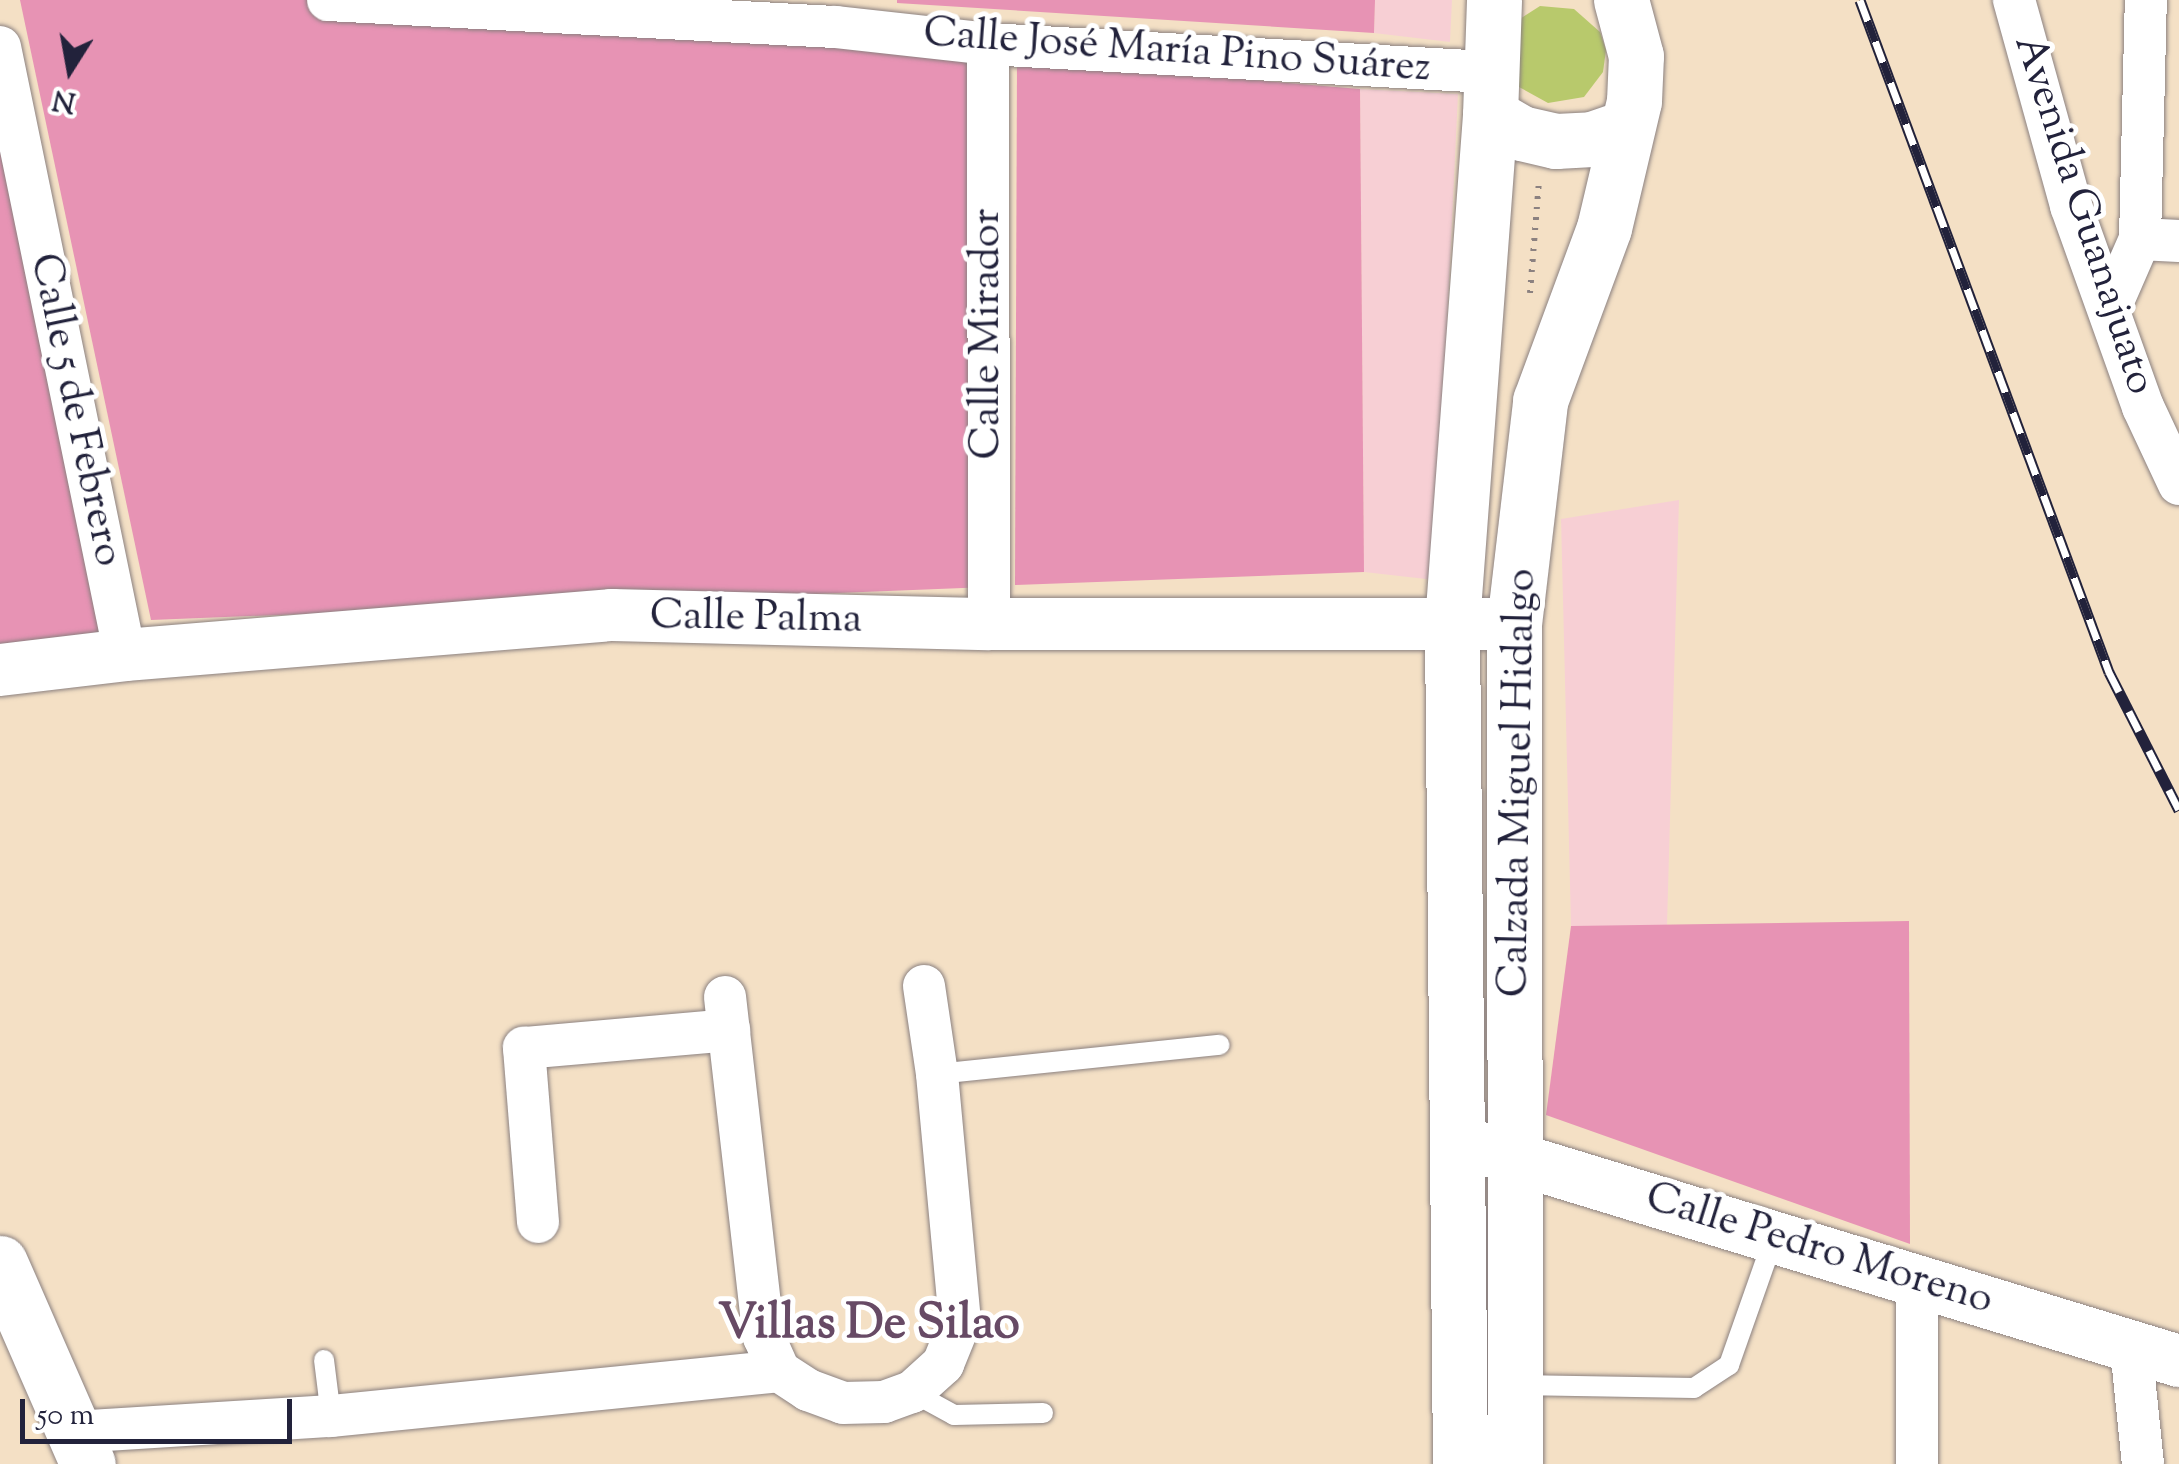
<!DOCTYPE html>
<meta charset="utf-8">
<style>
body{margin:0}
#map{position:relative;width:2179px;height:1464px;overflow:hidden;background:#f4e0c5;font-family:"Sorts Mill Goudy",serif}
div>[style]{position:absolute}
.built>*{inset:0;background:#f7cfd4}
.green>*{inset:0;background:#b8c96c}
.building>*{inset:0;background:#e793b4}
.path>*{height:6px;margin-top:-3px;transform-origin:0;background:repeating-linear-gradient(90deg,#8b8180 0 2.5px,transparent 0 10.5px)}
.roads{filter:drop-shadow(0 0 2px #8b8180) drop-shadow(0 0 2px #8b8180)}
.service>*{height:20px;margin:-10px;padding:0 10px;transform-origin:10px;border-radius:10px;background:#fff}
.minor>*{height:42px;margin:-21px;padding:0 21px;transform-origin:21px;border-radius:21px;background:#fff}
.tertiary>*{height:52px;margin:-26px;padding:0 26px;transform-origin:26px;border-radius:26px;background:#fff}
.primary>*{height:55px;margin:-27.5px;padding:0 27.5px;transform-origin:27.5px;border-radius:27.5px;background:#fff}
.rail>*{height:11px;margin-top:-5.5px;transform-origin:0;background:repeating-linear-gradient(90deg,#fff 0 22px,#22223b 0 44px);box-sizing:border-box;border-block:2px solid #22223b}
span{translate:-50% -50%;white-space:nowrap;text-align:center;line-height:1.15;-webkit-text-stroke:10px #fff;paint-order:stroke}
.street-label{font-size:42px;color:#22223b}
.quarter-label{font-size:48px;color:#674a65;font-weight:700}
.north{position:absolute;left:20px;top:20px;width:100px;height:100px;-webkit-text-stroke:8px #fff;paint-order:stroke;rotate:191deg;font-size:28px;font-weight:700;line-height:40px;text-align:center;color:#22223b}
.north::after{content:'';display:block;margin:auto;width:35px;height:45px;background:#22223b;clip-path:polygon(50% 0,100% 100%,50% 72%,0 100%)}
.scale{position:absolute;left:20px;top:1399px;width:272px;height:45px;box-sizing:border-box;border:5px solid #22223b;border-top:0;padding-left:12px;font-size:30px;line-height:35px;white-space:nowrap;color:#22223b;-webkit-text-stroke:8px #fff;paint-order:stroke}
</style>
<div id="map">
<div class="built">
<i style="clip-path:polygon(1375px 0,1452px 0,1450px 42px,1374px 33px)"></i>
<i style="clip-path:polygon(1360px 89px,1458px 94px,1435px 580px,1364px 572px)"></i>
<i style="clip-path:polygon(1679px 500px,1667px 926px,1571px 926px,1561px 519px)"></i>
</div>
<div class="green">
<i style="clip-path:polygon(1540px 6px,1574px 9px,1600px 32px,1606px 50px,1603px 72px,1584px 97px,1548px 103px,1519px 87px,1513px 77px,1515px 22px)"></i>
</div>
<div class="building">
<i style="clip-path:polygon(20px 0,328px 0,988px 44px,988px 587px,151px 620px)"></i>
<i style="clip-path:polygon(897px 0,1375px 0,1374px 33px,897px 3px)"></i>
<i style="clip-path:polygon(0 56px,125px 655px,0 670px)"></i>
<i style="clip-path:polygon(1017px 60px,1360px 89px,1364px 572px,1015px 585px)"></i>
<i style="clip-path:polygon(1909px 921px,1910px 1244px,1546px 1115px,1571px 926px)"></i>
</div>
<div class="path">
<i style="left:1530px;top:293px;width:112px;rotate:-85.4deg"></i>
</div>
<div class="roads">
<div class="service">
<i style="left:937px;top:1074px;width:284px;rotate:-5.9deg"></i>
<i style="left:324px;top:1360px;width:56px;rotate:82.9deg"></i>
<i style="left:1517px;top:1385px;width:177px;rotate:1deg"></i>
<i style="left:1694px;top:1388px;width:42px;rotate:-33.3deg"></i>
<i style="left:1729px;top:1365px;width:133px;rotate:-70.6deg"></i>
<i style="left:912px;top:1392px;width:48px;rotate:28.7deg"></i>
<i style="left:954px;top:1415px;width:89px;rotate:-1.3deg"></i>
</div>
<div class="minor">
<i style="left:328px;top:0;width:508px;rotate:3.05deg"></i>
<i style="left:835px;top:27px;width:154px;rotate:6.3deg"></i>
<i style="left:988px;top:44px;width:501px;rotate:3.21deg"></i>
<i style="left:2014px;top:0;width:214px;rotate:74.5deg"></i>
<i style="left:2071px;top:206px;width:214px;rotate:70.3deg"></i>
<i style="left:2143px;top:407px;width:85px;rotate:64.9deg"></i>
<i style="left:988px;top:44px;width:580px;rotate:89.9deg"></i>
<i style="left:0;top:47px;width:621px;rotate:78.38deg"></i>
<i style="left:2140px;top:239px;width:39px;rotate:3deg"></i>
<i style="left:2109px;top:310px;width:77px;rotate:-66.4deg"></i>
<i style="left:2140px;top:239px;width:239px;rotate:-88.6deg"></i>
<i style="left:725px;top:997px;width:342px;rotate:83.5deg"></i>
<i style="left:764px;top:1337px;width:37px;rotate:66deg"></i>
<i style="left:779px;top:1371px;width:35px;rotate:33deg"></i>
<i style="left:808px;top:1390px;width:37px;rotate:20deg"></i>
<i style="left:843px;top:1403px;width:41px;rotate:-1.4deg"></i>
<i style="left:884px;top:1402px;width:30px;rotate:-20deg"></i>
<i style="left:912px;top:1392px;width:42px;rotate:-42.1deg"></i>
<i style="left:943px;top:1364px;width:45px;rotate:-68deg"></i>
<i style="left:960px;top:1322px;width:249px;rotate:-95.3deg"></i>
<i style="left:937px;top:1074px;width:89px;rotate:-98.4deg"></i>
<i style="left:538px;top:1222px;width:175px;rotate:-94.6deg"></i>
<i style="left:524px;top:1048px;width:206px;rotate:-5deg"></i>
<i style="left:1917px;top:1279px;width:185px;rotate:90deg"></i>
<i style="left:2131px;top:1348px;width:117px;rotate:84.1deg"></i>
<i style="left:75px;top:1432px;width:256px;rotate:-3.6deg"></i>
<i style="left:331px;top:1416px;width:450px;rotate:-5.7deg"></i>
</div>
<div class="tertiary">
<i style="left:0;top:670px;width:126px;rotate:-6.8deg"></i>
<i style="left:125px;top:655px;width:489px;rotate:-4.7deg"></i>
<i style="left:612px;top:615px;width:377px;rotate:1.4deg"></i>
<i style="left:989px;top:624px;width:525px"></i>
<i style="left:1458px;top:1141px;width:754px;rotate:16.97deg"></i>
</div>
<div class="primary">
<i style="left:1490px;top:115px;width:36px;rotate:30deg"></i>
<i style="left:1521px;top:133px;width:36px;rotate:13deg"></i>
<i style="left:1556px;top:141px;width:36px;rotate:-3deg"></i>
<i style="left:1592px;top:139px;width:36px;rotate:-19deg"></i>
<i style="left:0;top:1263px;width:219px;rotate:66.4deg"></i>
<i style="left:1460px;top:1464px;width:841px;rotate:-90.55deg"></i>
<i style="left:1452px;top:623px;width:509px;rotate:-85.72deg"></i>
<i style="left:1490px;top:115px;width:115px;rotate:-88deg"></i>
<i style="left:1515px;top:1464px;width:840px;rotate:-90.07deg"></i>
<i style="left:1514px;top:624px;width:225px;rotate:-83.3deg"></i>
<i style="left:1540px;top:401px;width:184px;rotate:-69.7deg"></i>
<i style="left:1604px;top:228px;width:130px;rotate:-76.7deg"></i>
<i style="left:1634px;top:101px;width:45px;rotate:-87.5deg"></i>
<i style="left:1636px;top:56px;width:58px;rotate:-105deg"></i>
</div>
</div>
<div class="rail">
<i style="left:1860px;top:0;width:717px;rotate:69.67deg"></i>
<i style="left:2109px;top:672px;width:155px;rotate:63.1deg"></i>
</div>
<div class="street-label">
<span style="left:1177px;top:52px;rotate:4deg">Calle José María Pino Suárez</span>
<span style="left:2083px;top:215px;rotate:72deg">Avenida Guanajuato</span>
<span style="left:988px;top:334px;rotate:-90deg">Calle Mirador</span>
<span style="left:75px;top:410px;rotate:78deg">Calle 5 de Febrero</span>
<span style="left:756px;top:619px;rotate:1deg">Calle Palma</span>
<span style="left:1519px;top:783px;rotate:-89deg">Calzada Miguel Hidalgo</span>
<span style="left:1819px;top:1250px;rotate:17deg">Calle Pedro Moreno</span>
</div>
<div class="quarter-label">
<span style="left:869px;top:1326px">Villas De Silao</span>
</div>
<div class="north">N</div>
<div class="scale">50 m</div>
</div>
